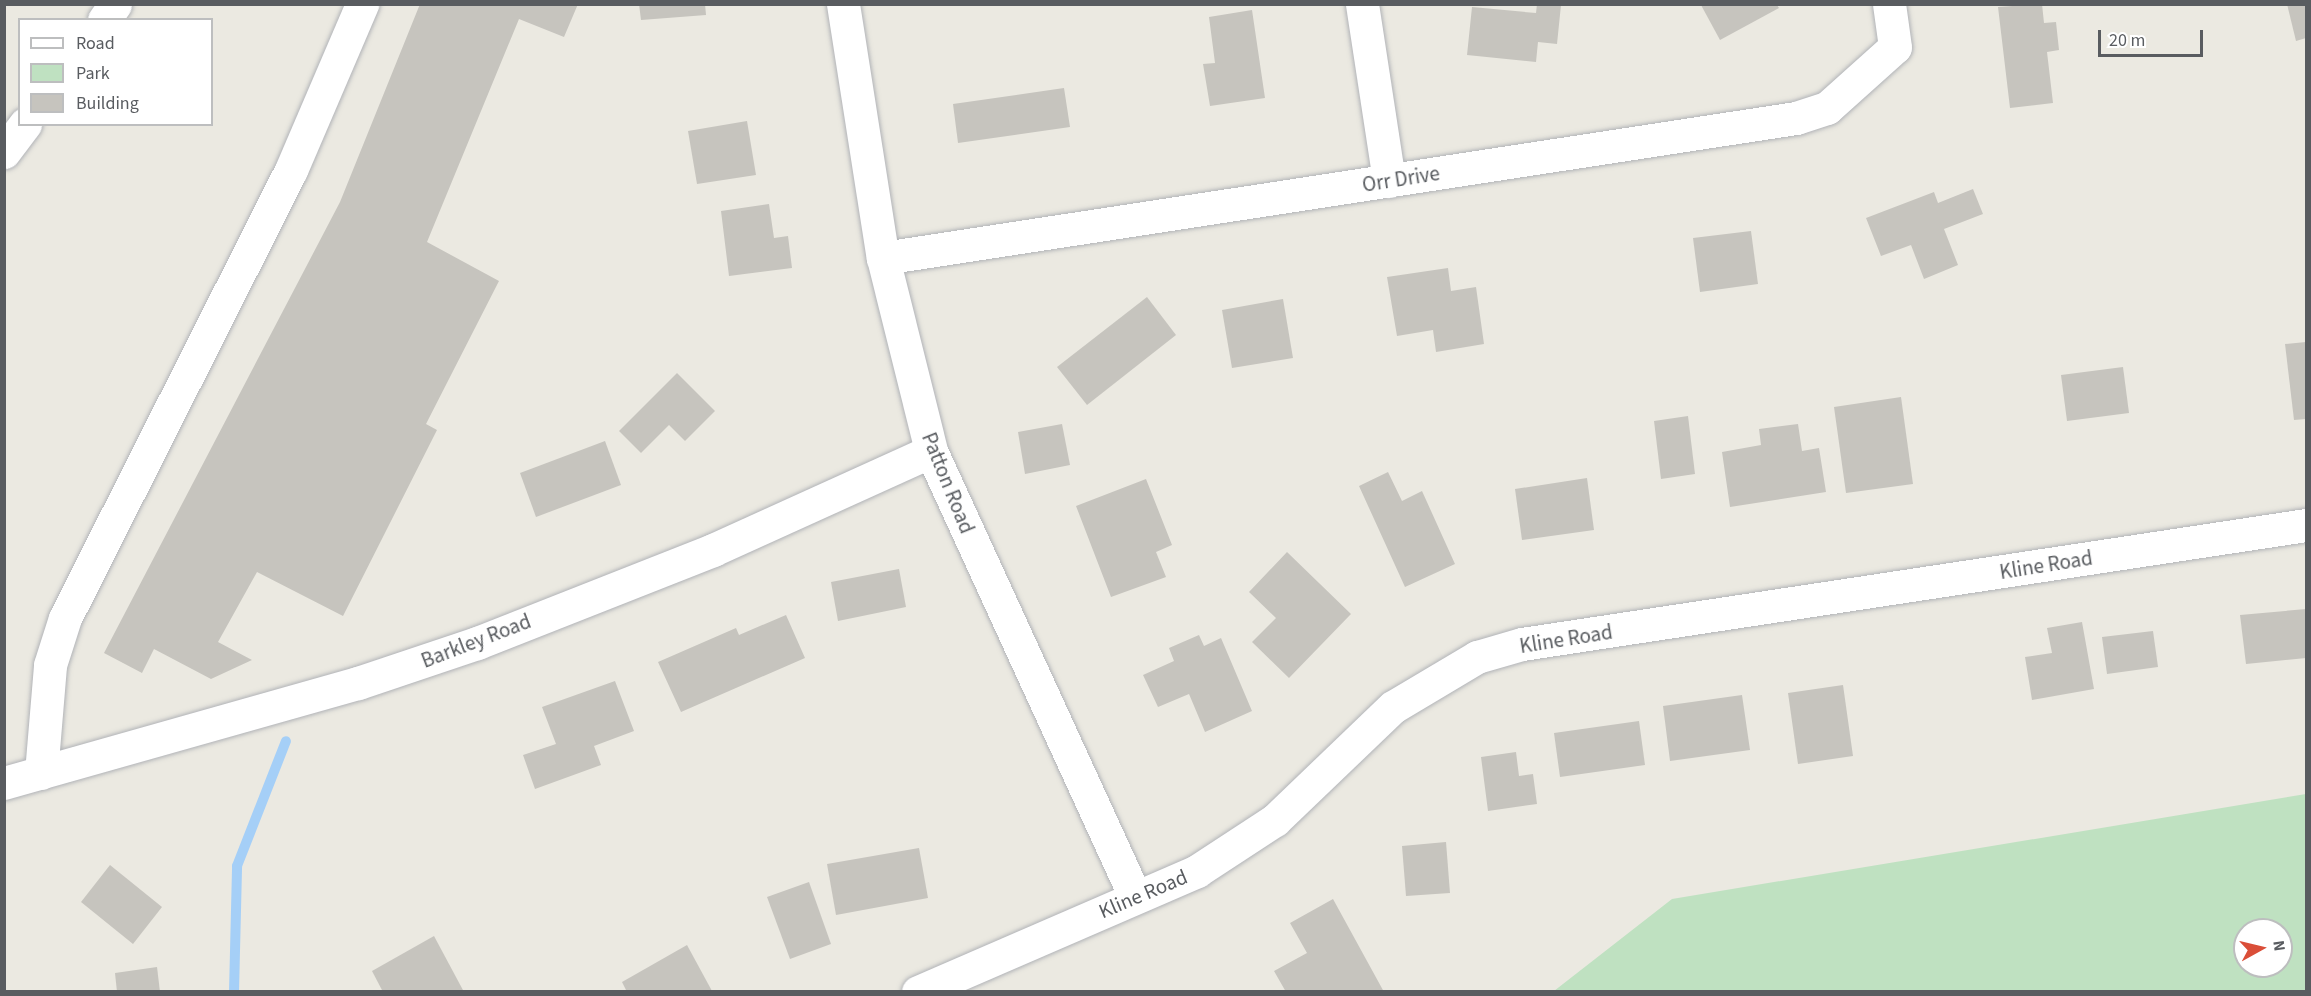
<!DOCTYPE html>
<style>
body{margin:0}
#map{position:relative;width:2311px;height:996px;overflow:hidden;background:#ebe9e1;font-family:"Source Sans 3",sans-serif}
div>[style]{position:absolute}
.green>*{inset:0;background:#bfe1c1}
.stream>*{height:10px;margin:-5px;padding:0 5px;transform-origin:5px;border-radius:5px;background:#a5cff7}
.building>*{inset:0;background:#c6c4be}
.roads{filter:drop-shadow(0 0 2px #b1b3b7) drop-shadow(0 0 2px #b1b3b7)}
.minor>*{height:33px;margin:-16.5px;padding:0 16.5px;transform-origin:16.5px;border-radius:16.5px;background:#fff}
span{translate:-50% -50%;white-space:nowrap;text-align:center;line-height:1.15;-webkit-text-stroke:4.5px #fff;paint-order:stroke}
.street-label{font-size:21px;color:#595c60}
.frame{position:absolute;inset:0;border:6px solid #595c60;pointer-events:none}
.legend{position:absolute;left:18px;top:18px;width:195px;height:108px;box-sizing:border-box;background:#fff;border:2px solid #bdbebf;margin:0;padding:8px 10px;list-style:none;font-size:18px;color:#595c60}
.legend li{display:flex;align-items:center;gap:12px;height:30px}
.legend b{width:30px;border:2px solid #bdbebf}
.north{position:absolute;left:2233px;top:918px;width:60px;height:60px;box-sizing:border-box;background:#fff;border:2px solid #bdbebf;border-radius:50%;rotate:82deg;font-size:16px;font-weight:700;line-height:24px;text-align:center;color:#595c60}
.north::after{content:'';display:block;margin:auto;width:21px;height:27px;background:#da4e38;clip-path:polygon(50% 0,100% 100%,50% 72%,0 100%)}
.scale{position:absolute;left:2098px;top:30px;width:105px;height:27px;box-sizing:border-box;border:3px solid #595c60;border-top:0;padding-left:8px;font-size:18px;line-height:21px;white-space:nowrap;color:#595c60;-webkit-text-stroke:4px #fff;paint-order:stroke}
</style>
<div id="map">
<div class="green">
<i style="clip-path:polygon(evenodd,2306px 794px,2306px 991px,1554px 991px,1672px 899px,2306px 794px,2245px 930px,2281px 930px,2281px 966px,2245px 966px,2245px 930px)"></i>
</div>
<div class="stream">
<i style="left:234px;top:992px;width:126px;rotate:-88.6deg"></i>
<i style="left:237px;top:866px;width:134px;rotate:-68.6deg"></i>
</div>
<div class="building">
<i style="clip-path:polygon(420px 4px,578px 4px,564px 37px,519px 19px,427px 242px,499px 281px,426px 424px,437px 430px,343px 616px,257px 572px,218px 642px,252px 660px,211px 679px,154px 649px,142px 673px,104px 653px,340px 202px)"></i>
<i style="clip-path:polygon(639px 4px,705px 4px,706px 15px,641px 20px)"></i>
<i style="clip-path:polygon(1537px 4px,1561px 5px,1557px 44px,1538px 42px,1536px 62px,1467px 55px,1472px 7px,1536px 13px)"></i>
<i style="clip-path:polygon(2042px 4px,2044px 23px,2056px 22px,2059px 50px,2047px 52px,2053px 103px,2010px 108px,1998px 7px)"></i>
<i style="clip-path:polygon(2287px 4px,2306px 4px,2306px 38px,2296px 41px)"></i>
<i style="clip-path:polygon(1701px 5px,1777px 5px,1779px 8px,1720px 40px)"></i>
<i style="clip-path:polygon(1252px 10px,1265px 98px,1210px 106px,1203px 64px,1215px 63px,1209px 17px)"></i>
<i style="clip-path:polygon(1064px 88px,1070px 127px,958px 143px,953px 104px)"></i>
<i style="clip-path:polygon(747px 121px,756px 175px,697px 184px,688px 131px)"></i>
<i style="clip-path:polygon(1973px 189px,1983px 214px,1944px 229px,1958px 265px,1924px 279px,1911px 245px,1881px 256px,1866px 218px,1934px 192px,1938px 203px)"></i>
<i style="clip-path:polygon(769px 204px,774px 238px,788px 236px,792px 268px,729px 276px,721px 211px)"></i>
<i style="clip-path:polygon(1751px 231px,1758px 284px,1700px 292px,1693px 238px)"></i>
<i style="clip-path:polygon(1448px 268px,1451px 291px,1476px 287px,1484px 344px,1436px 352px,1433px 330px,1397px 336px,1387px 277px)"></i>
<i style="clip-path:polygon(1147px 297px,1176px 335px,1087px 405px,1057px 367px)"></i>
<i style="clip-path:polygon(1283px 299px,1293px 358px,1232px 368px,1222px 310px)"></i>
<i style="clip-path:polygon(2306px 342px,2306px 419px,2294px 420px,2285px 344px)"></i>
<i style="clip-path:polygon(2123px 367px,2129px 413px,2067px 421px,2061px 375px)"></i>
<i style="clip-path:polygon(677px 373px,715px 411px,685px 441px,669px 425px,641px 453px,619px 431px)"></i>
<i style="clip-path:polygon(1901px 397px,1913px 484px,1846px 493px,1834px 407px)"></i>
<i style="clip-path:polygon(1688px 416px,1695px 474px,1661px 479px,1654px 421px)"></i>
<i style="clip-path:polygon(1062px 424px,1070px 465px,1025px 474px,1018px 432px)"></i>
<i style="clip-path:polygon(1798px 424px,1802px 451px,1819px 448px,1826px 492px,1730px 507px,1722px 452px,1761px 445px,1759px 429px)"></i>
<i style="clip-path:polygon(605px 441px,621px 485px,536px 517px,520px 473px)"></i>
<i style="clip-path:polygon(1388px 472px,1402px 501px,1422px 491px,1455px 564px,1405px 587px,1359px 486px)"></i>
<i style="clip-path:polygon(1587px 478px,1594px 530px,1522px 540px,1515px 489px)"></i>
<i style="clip-path:polygon(1146px 479px,1172px 545px,1156px 552px,1166px 577px,1111px 597px,1076px 506px)"></i>
<i style="clip-path:polygon(1287px 552px,1351px 614px,1289px 678px,1252px 642px,1276px 618px,1249px 592px)"></i>
<i style="clip-path:polygon(899px 569px,906px 607px,838px 621px,831px 582px)"></i>
<i style="clip-path:polygon(2306px 609px,2306px 658px,2246px 664px,2240px 615px)"></i>
<i style="clip-path:polygon(786px 615px,805px 658px,681px 712px,658px 662px,736px 628px,739px 635px)"></i>
<i style="clip-path:polygon(2082px 622px,2094px 689px,2032px 700px,2025px 657px,2052px 653px,2047px 628px)"></i>
<i style="clip-path:polygon(2153px 631px,2158px 667px,2107px 674px,2102px 637px)"></i>
<i style="clip-path:polygon(1199px 635px,1204px 646px,1221px 638px,1252px 711px,1205px 732px,1189px 694px,1158px 707px,1143px 675px,1174px 661px,1169px 648px)"></i>
<i style="clip-path:polygon(615px 681px,634px 731px,594px 746px,601px 765px,535px 789px,523px 755px,556px 744px,542px 707px)"></i>
<i style="clip-path:polygon(1843px 685px,1853px 756px,1798px 764px,1788px 693px)"></i>
<i style="clip-path:polygon(1742px 695px,1750px 750px,1670px 761px,1663px 706px)"></i>
<i style="clip-path:polygon(1639px 721px,1645px 765px,1560px 777px,1554px 733px)"></i>
<i style="clip-path:polygon(1516px 752px,1519px 776px,1533px 774px,1537px 804px,1488px 811px,1481px 757px)"></i>
<i style="clip-path:polygon(1446px 842px,1450px 893px,1406px 896px,1402px 846px)"></i>
<i style="clip-path:polygon(919px 848px,928px 898px,836px 915px,827px 864px)"></i>
<i style="clip-path:polygon(110px 865px,162px 907px,133px 944px,81px 902px)"></i>
<i style="clip-path:polygon(809px 882px,831px 944px,790px 959px,767px 897px)"></i>
<i style="clip-path:polygon(1333px 899px,1384px 992px,1286px 992px,1274px 971px,1307px 953px,1290px 923px)"></i>
<i style="clip-path:polygon(434px 936px,464px 992px,383px 992px,372px 971px)"></i>
<i style="clip-path:polygon(687px 945px,712px 991px,627px 992px,622px 982px)"></i>
<i style="clip-path:polygon(157px 967px,160px 992px,117px 992px,115px 973px)"></i>
</div>
<div class="roads">
<div class="minor">
<i style="left:843px;top:4px;width:257px;rotate:81.1deg"></i>
<i style="left:883px;top:258px;width:199px;rotate:76deg"></i>
<i style="left:931px;top:451px;width:490px;rotate:65.4deg"></i>
<i style="left:1362px;top:4px;width:179px;rotate:81.3deg"></i>
<i style="left:104px;top:20px;width:19px;rotate:-55deg"></i>
<i style="left:4px;top:152px;width:35px;rotate:-53deg"></i>
<i style="left:883px;top:258px;width:924px;rotate:-8.72deg"></i>
<i style="left:1796px;top:118px;width:33px;rotate:-18deg"></i>
<i style="left:1827px;top:108px;width:91px;rotate:-41.9deg"></i>
<i style="left:1895px;top:47px;width:43px;rotate:-97.9deg"></i>
<i style="left:41px;top:773px;width:108px;rotate:-85.2deg"></i>
<i style="left:50px;top:665px;width:49px;rotate:-72.3deg"></i>
<i style="left:65px;top:618px;width:502px;rotate:-63.23deg"></i>
<i style="left:291px;top:170px;width:181px;rotate:-66.8deg"></i>
<i style="left:4px;top:783px;width:368px;rotate:-15.8deg"></i>
<i style="left:358px;top:683px;width:126px;rotate:-18.6deg"></i>
<i style="left:477px;top:643px;width:254px;rotate:-21.5deg"></i>
<i style="left:713px;top:550px;width:239px;rotate:-24.4deg"></i>
<i style="left:918px;top:992px;width:304px;rotate:-23.4deg"></i>
<i style="left:1197px;top:871px;width:93px;rotate:-33.2deg"></i>
<i style="left:1275px;top:820px;width:163px;rotate:-43.8deg"></i>
<i style="left:1393px;top:707px;width:98px;rotate:-30.8deg"></i>
<i style="left:1477px;top:657px;width:47px;rotate:-16.1deg"></i>
<i style="left:1522px;top:644px;width:793px;rotate:-8.63deg"></i>
</div>
</div>
<div class="street-label">
<span style="left:1401px;top:179px;rotate:-9deg">Orr Drive</span>
<span style="left:948px;top:483px;rotate:68deg">Patton Road</span>
<span style="left:2046px;top:565px;rotate:-9deg">Kline Road</span>
<span style="left:1566px;top:639px;rotate:-9deg">Kline Road</span>
<span style="left:476px;top:641px;rotate:-21deg">Barkley Road</span>
<span style="left:1143px;top:894px;rotate:-23deg">Kline Road</span>
</div>
<div class="frame"></div>
<ul class="legend">
<li><b style="height:8px;background:#fff"></b>Road</li>
<li><b style="height:16px;background:#bfe1c1"></b>Park</li>
<li><b style="height:16px;background:#c6c4be"></b>Building</li>
</ul>
<div class="north">N</div>
<div class="scale">20 m</div>
</div>
